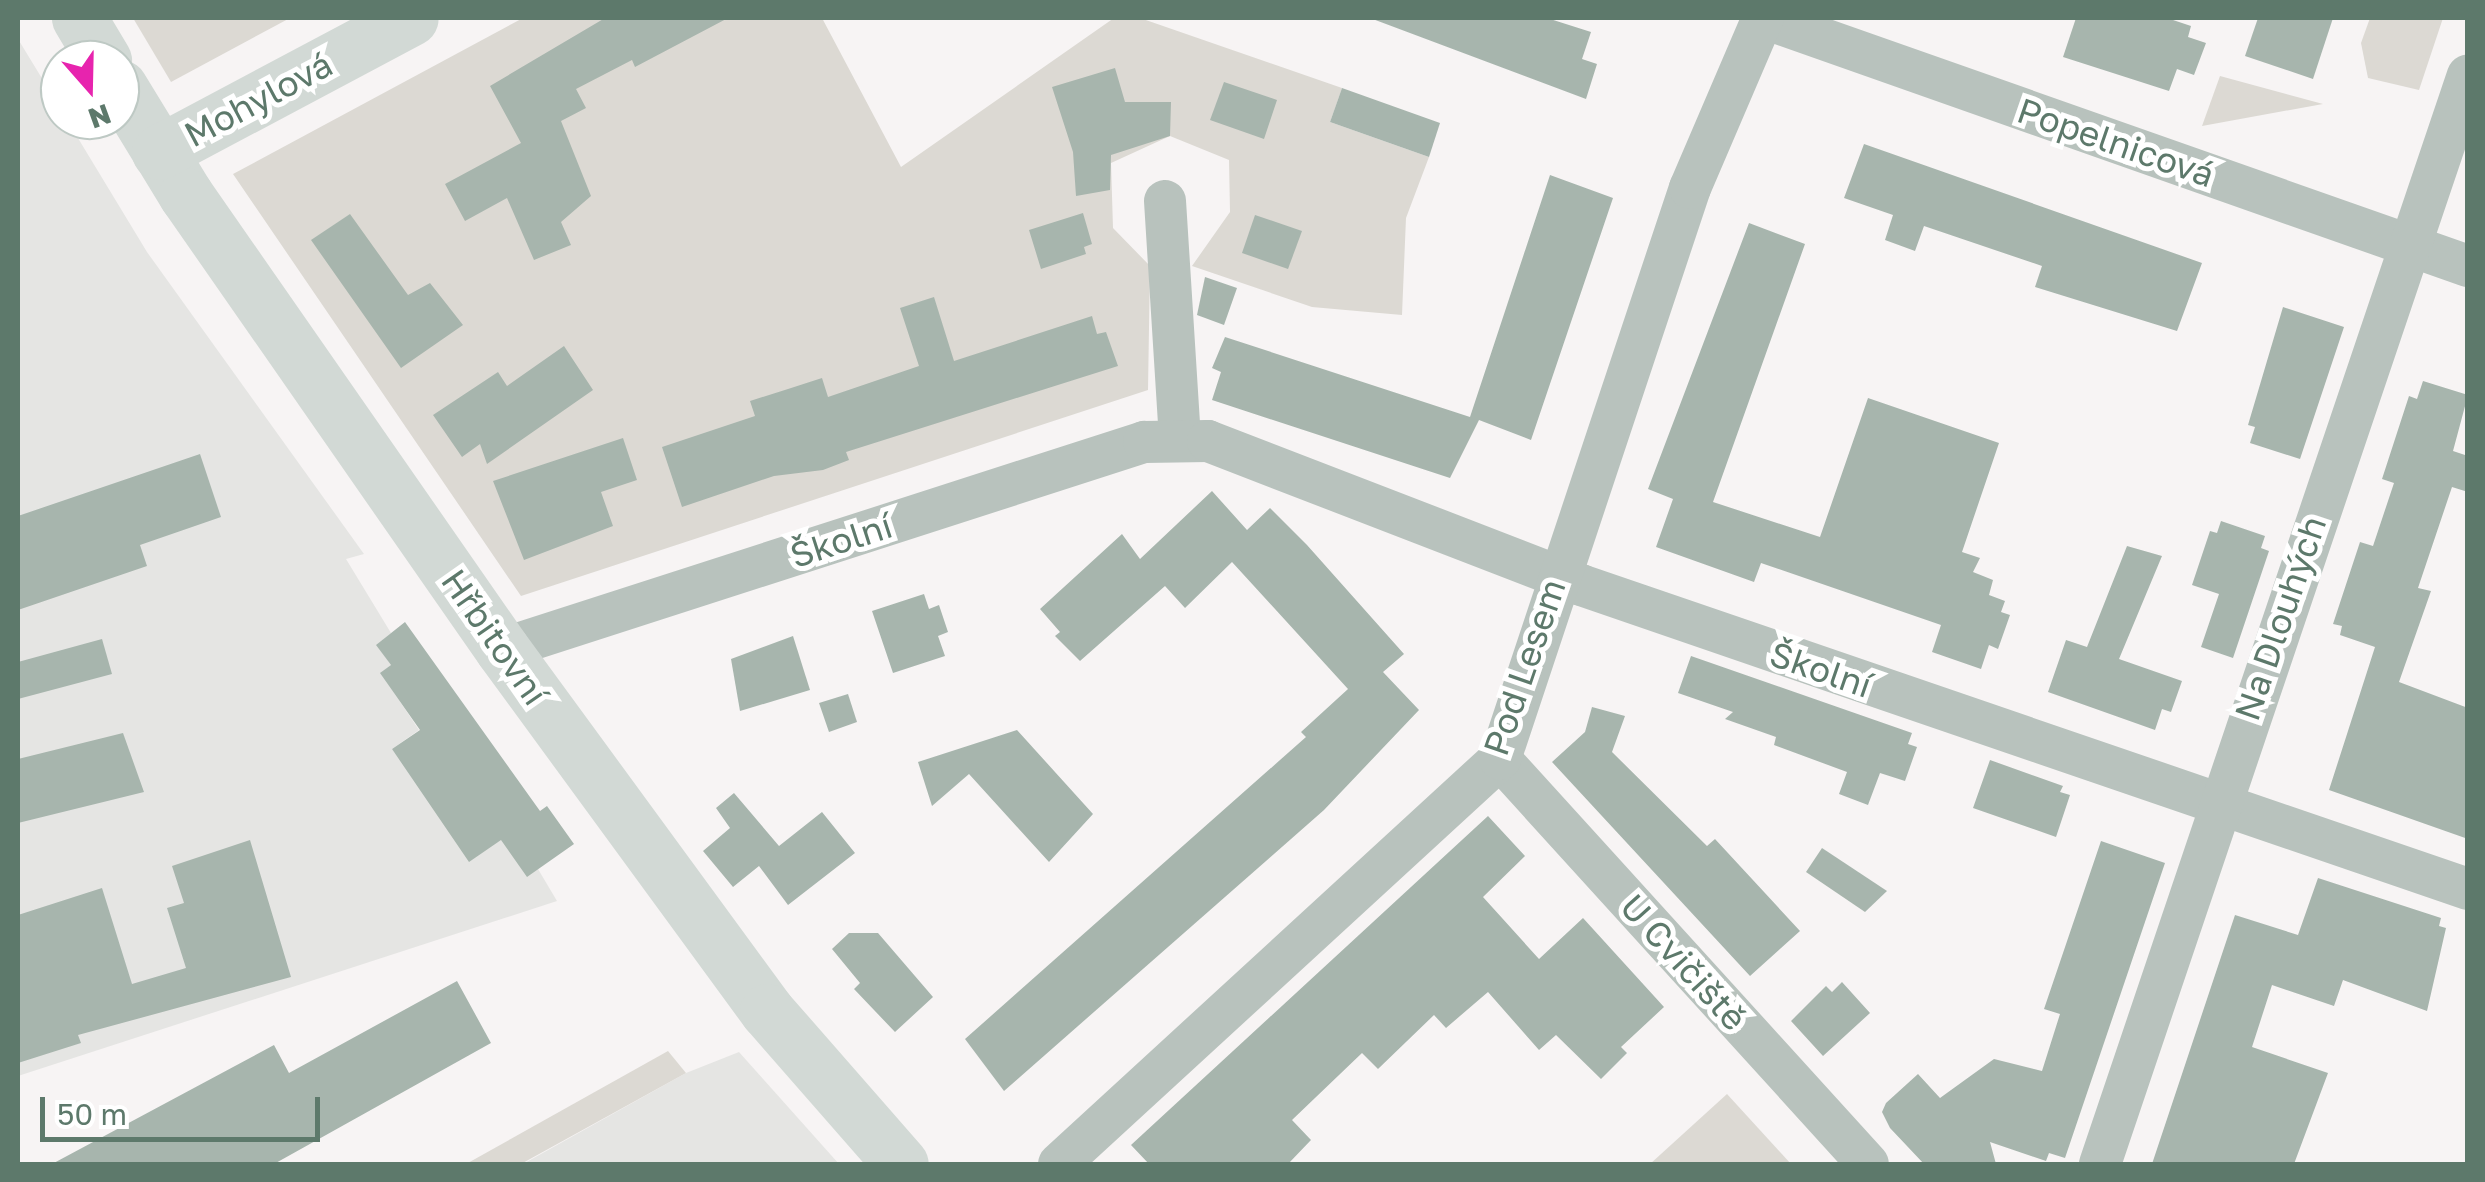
<!DOCTYPE html>
<meta charset="utf-8">
<style>
body{margin:0}
#map{position:relative;width:2485px;height:1182px;overflow:hidden;background:#f7f4f4;font-family:"Golos Text",sans-serif}
div>[style]{position:absolute}
.built>*{inset:0;background:#e5e5e3}
.green>*{inset:0;background:#dcd9d3}
.building>*{inset:0;background:#a7b5ad}
.street>*{height:42px;margin:-21px;padding:0 21px;transform-origin:21px;border-radius:21px;background:#b8c2bd}
.secondary>*{height:55px;margin:-27.5px;padding:0 27.5px;transform-origin:27.5px;border-radius:27.5px;background:#d2d9d5}
span{translate:-50% -50%;white-space:nowrap;text-align:center;line-height:1.15;-webkit-text-stroke:10px #fff;paint-order:stroke}
.street-label{font-size:35px;color:#5d796b}
.frame{position:absolute;inset:0;border:20px solid #5d796b;pointer-events:none}
.north{position:absolute;left:40px;top:40px;width:100px;height:100px;box-sizing:border-box;background:#fff;border:2px solid #bec9c4;border-radius:50%;rotate:160deg;font-size:28px;font-weight:700;line-height:40px;text-align:center;color:#5d796b}
.north::after{content:'';display:block;margin:auto;width:35px;height:45px;background:#e724ae;clip-path:polygon(50% 0,100% 100%,50% 72%,0 100%)}
.scale{position:absolute;left:40px;top:1097px;width:280px;height:45px;box-sizing:border-box;border:5px solid #5d796b;border-top:0;padding-left:12px;font-size:30px;line-height:35px;white-space:nowrap;color:#5d796b;-webkit-text-stroke:8px #fff;paint-order:stroke}
</style>
<div id="map">
<div class="built">
<i style="clip-path:polygon(18px 39px,60px 108px,60px 120px,67px 120px,147px 252px,364px 554px,346px 559px,391px 633px,377px 645px,391px 665px,381px 673px,419px 730px,392px 749px,538px 869px,557px 901px,18px 1076px)"></i>
<i style="clip-path:polygon(739px 1052px,839px 1164px,523px 1164px,686px 1073px)"></i>
</div>
<div class="green">
<i style="clip-path:polygon(133px 18px,290px 18px,171px 82px)"></i>
<i style="clip-path:polygon(523px 18px,822px 18px,901px 167px,1114px 18px,1140px 18px,1342px 88px,1330px 122px,1429px 157px,1406px 218px,1402px 315px,1312px 307px,1192px 266px,1230px 212px,1229px 160px,1170px 136px,1111px 163px,1113px 228px,1150px 266px,1148px 390px,521px 596px,233px 174px)"></i>
<i style="clip-path:polygon(2370px 18px,2443px 18px,2419px 90px,2368px 78px,2361px 43px)"></i>
<i style="clip-path:polygon(2220px 76px,2323px 104px,2202px 126px)"></i>
<i style="clip-path:polygon(668px 1051px,686px 1073px,521px 1164px,466px 1164px)"></i>
<i style="clip-path:polygon(1727px 1094px,1791px 1164px,1650px 1164px)"></i>
</div>
<div class="building">
<i style="clip-path:polygon(605px 18px,728px 18px,635px 67px,632px 60px,576px 89px,586px 108px,561px 121px,591px 196px,561px 222px,571px 245px,534px 260px,507px 198px,465px 221px,445px 184px,521px 143px,490px 86px)"></i>
<i style="clip-path:polygon(1370px 18px,1547px 18px,1591px 32px,1582px 59px,1597px 64px,1586px 99px)"></i>
<i style="clip-path:polygon(2076px 18px,2167px 18px,2191px 26px,2188px 37px,2206px 43px,2194px 75px,2177px 69px,2169px 91px,2063px 57px)"></i>
<i style="clip-path:polygon(2258px 18px,2333px 18px,2313px 79px,2245px 56px)"></i>
<i style="clip-path:polygon(1115px 68px,1125px 102px,1171px 102px,1170px 136px,1111px 155px,1110px 190px,1076px 196px,1073px 152px,1052px 87px)"></i>
<i style="clip-path:polygon(1224px 82px,1277px 100px,1264px 139px,1210px 120px)"></i>
<i style="clip-path:polygon(1342px 88px,1440px 123px,1429px 157px,1330px 122px)"></i>
<i style="clip-path:polygon(1864px 144px,2202px 263px,2177px 331px,2035px 287px,2042px 266px,1924px 226px,1915px 251px,1885px 240px,1893px 215px,1844px 198px)"></i>
<i style="clip-path:polygon(1550px 175px,1613px 198px,1531px 440px,1479px 420px,1450px 478px,1212px 400px,1221px 372px,1212px 368px,1225px 337px,1470px 417px)"></i>
<i style="clip-path:polygon(1083px 213px,1092px 244px,1084px 247px,1086px 254px,1041px 269px,1029px 230px)"></i>
<i style="clip-path:polygon(350px 214px,408px 295px,430px 283px,463px 325px,401px 368px,311px 240px)"></i>
<i style="clip-path:polygon(1255px 215px,1302px 231px,1288px 269px,1242px 253px)"></i>
<i style="clip-path:polygon(1749px 223px,1805px 244px,1713px 502px,1820px 537px,1868px 398px,1999px 443px,1962px 552px,1980px 558px,1973px 572px,1993px 580px,1989px 595px,2005px 601px,2001px 612px,2010px 615px,1998px 649px,1989px 645px,1981px 669px,1932px 652px,1941px 625px,1761px 563px,1754px 582px,1656px 547px,1673px 499px,1648px 489px)"></i>
<i style="clip-path:polygon(1205px 277px,1237px 288px,1224px 325px,1197px 315px)"></i>
<i style="clip-path:polygon(934px 297px,954px 361px,1092px 316px,1097px 334px,1106px 332px,1118px 366px,846px 452px,849px 460px,823px 470px,774px 476px,682px 507px,662px 447px,755px 416px,750px 401px,788px 389px,822px 378px,828px 397px,919px 366px,900px 308px)"></i>
<i style="clip-path:polygon(2283px 307px,2344px 327px,2300px 459px,2250px 443px,2255px 427px,2248px 425px)"></i>
<i style="clip-path:polygon(564px 346px,593px 390px,487px 464px,480px 444px,462px 457px,433px 415px,498px 372px,507px 386px)"></i>
<i style="clip-path:polygon(2423px 381px,2468px 395px,2453px 451px,2468px 456px,2468px 492px,2452px 487px,2418px 588px,2431px 591px,2399px 682px,2468px 708px,2468px 839px,2329px 790px,2375px 647px,2340px 635px,2342px 626px,2333px 624px,2360px 542px,2373px 546px,2394px 483px,2382px 479px,2409px 396px,2417px 399px)"></i>
<i style="clip-path:polygon(623px 438px,637px 480px,601px 492px,613px 526px,524px 560px,493px 481px)"></i>
<i style="clip-path:polygon(200px 454px,221px 517px,140px 545px,147px 566px,18px 610px,18px 516px)"></i>
<i style="clip-path:polygon(1212px 491px,1247px 530px,1270px 508px,1307px 545px,1404px 654px,1383px 672px,1419px 710px,1324px 810px,1004px 1091px,965px 1039px,1306px 737px,1301px 732px,1348px 689px,1232px 562px,1185px 608px,1165px 586px,1080px 661px,1055px 636px,1060px 632px,1040px 609px,1122px 534px,1140px 559px)"></i>
<i style="clip-path:polygon(2221px 521px,2265px 536px,2261px 548px,2269px 551px,2233px 658px,2201px 647px,2219px 594px,2192px 585px,2210px 531px,2217px 533px)"></i>
<i style="clip-path:polygon(2127px 546px,2162px 556px,2119px 659px,2182px 681px,2171px 712px,2162px 709px,2155px 730px,2048px 692px,2066px 640px,2087px 647px)"></i>
<i style="clip-path:polygon(924px 594px,929px 609px,939px 605px,948px 632px,938px 636px,945px 656px,893px 673px,872px 611px)"></i>
<i style="clip-path:polygon(405px 622px,540px 811px,547px 806px,574px 844px,527px 877px,501px 840px,469px 862px,392px 749px,420px 730px,380px 673px,391px 665px,376px 645px)"></i>
<i style="clip-path:polygon(793px 636px,810px 690px,740px 711px,731px 659px)"></i>
<i style="clip-path:polygon(102px 639px,112px 674px,18px 699px,18px 662px)"></i>
<i style="clip-path:polygon(1691px 656px,1912px 733px,1908px 744px,1917px 747px,1905px 781px,1880px 773px,1868px 805px,1839px 794px,1847px 772px,1774px 745px,1776px 737px,1725px 719px,1733px 712px,1678px 693px)"></i>
<i style="clip-path:polygon(848px 694px,857px 722px,829px 732px,819px 703px)"></i>
<i style="clip-path:polygon(1592px 707px,1625px 716px,1612px 752px,1707px 846px,1715px 839px,1800px 931px,1750px 976px,1552px 762px,1585px 732px)"></i>
<i style="clip-path:polygon(1017px 730px,1093px 814px,1049px 862px,969px 774px,932px 806px,918px 762px)"></i>
<i style="clip-path:polygon(123px 733px,144px 792px,18px 823px,18px 759px)"></i>
<i style="clip-path:polygon(1990px 760px,2063px 786px,2060px 792px,2070px 795px,2056px 837px,1973px 808px)"></i>
<i style="clip-path:polygon(734px 793px,779px 846px,822px 812px,855px 853px,788px 905px,759px 866px,733px 887px,703px 851px,730px 828px,716px 808px)"></i>
<i style="clip-path:polygon(1488px 816px,1525px 856px,1483px 897px,1539px 959px,1583px 918px,1664px 1007px,1621px 1047px,1627px 1053px,1601px 1079px,1556px 1035px,1539px 1050px,1488px 992px,1446px 1028px,1434px 1015px,1378px 1069px,1362px 1053px,1292px 1120px,1311px 1140px,1288px 1164px,1149px 1164px,1131px 1145px)"></i>
<i style="clip-path:polygon(250px 840px,291px 977px,78px 1035px,81px 1043px,18px 1063px,18px 915px,102px 888px,132px 984px,186px 968px,167px 908px,184px 903px,172px 866px)"></i>
<i style="clip-path:polygon(2101px 841px,2165px 863px,2065px 1158px,2049px 1153px,2046px 1161px,1990px 1142px,1996px 1164px,1924px 1164px,1890px 1128px,1882px 1112px,1886px 1103px,1918px 1074px,1940px 1098px,1994px 1059px,2042px 1071px,2060px 1014px,2044px 1009px)"></i>
<i style="clip-path:polygon(1822px 848px,1887px 891px,1865px 912px,1806px 872px)"></i>
<i style="clip-path:polygon(2318px 878px,2441px 918px,2439px 926px,2446px 928px,2427px 1011px,2343px 980px,2334px 1006px,2272px 985px,2252px 1047px,2328px 1073px,2294px 1164px,2152px 1164px,2235px 915px,2298px 935px)"></i>
<i style="clip-path:polygon(849px 933px,878px 933px,933px 997px,895px 1032px,854px 989px,860px 983px,832px 949px)"></i>
<i style="clip-path:polygon(457px 981px,491px 1043px,274px 1164px,52px 1164px,274px 1045px,289px 1073px)"></i>
<i style="clip-path:polygon(1842px 982px,1870px 1013px,1823px 1056px,1791px 1021px,1826px 986px,1832px 992px)"></i>
</div>
<div class="street">
<i style="left:1764px;top:18px;width:746px;rotate:19.41deg"></i>
<i style="left:1165px;top:201px;width:237px;rotate:86.4deg"></i>
<i style="left:502px;top:649px;width:675px;rotate:-17.87deg"></i>
<i style="left:1144px;top:442px;width:64px;rotate:-0.9deg"></i>
<i style="left:1208px;top:441px;width:400px;rotate:21.1deg"></i>
<i style="left:1581px;top:585px;width:938px;rotate:18.92deg"></i>
<i style="left:1500px;top:759px;width:547px;rotate:47.74deg"></i>
<i style="left:1059px;top:1164px;width:599px;rotate:-42.56deg"></i>
<i style="left:1500px;top:759px;width:602px;rotate:-71.6deg"></i>
<i style="left:1690px;top:188px;width:185px;rotate:-66.8deg"></i>
<i style="left:2100px;top:1164px;width:1149px;rotate:-71.33deg"></i>
</div>
<div class="secondary">
<i style="left:79px;top:18px;width:49px;rotate:59.2deg"></i>
<i style="left:120px;top:87px;width:127px;rotate:58.6deg"></i>
<i style="left:186px;top:195px;width:553px;rotate:55.16deg"></i>
<i style="left:502px;top:649px;width:449px;rotate:53.8deg"></i>
<i style="left:767px;top:1011px;width:203px;rotate:48.8deg"></i>
<i style="left:159px;top:152px;width:285px;rotate:-28deg"></i>
</div>
<div class="street-label">
<span style="left:258px;top:99px;rotate:-28deg">Mohylová</span>
<span style="left:2116px;top:142px;rotate:19deg">Popelnicová</span>
<span style="left:841px;top:540px;rotate:-18deg">Školní</span>
<span style="left:2280px;top:618px;rotate:-71deg">Na Dlouhých</span>
<span style="left:495px;top:637px;rotate:55deg">Hřbitovní</span>
<span style="left:1524px;top:667px;rotate:-71deg">Pod Lesem</span>
<span style="left:1821px;top:669px;rotate:19deg">Školní</span>
<span style="left:1684px;top:962px;rotate:48deg">U Cvičiště</span>
</div>
<div class="frame"></div>
<div class="north">N</div>
<div class="scale">50 m</div>
</div>
